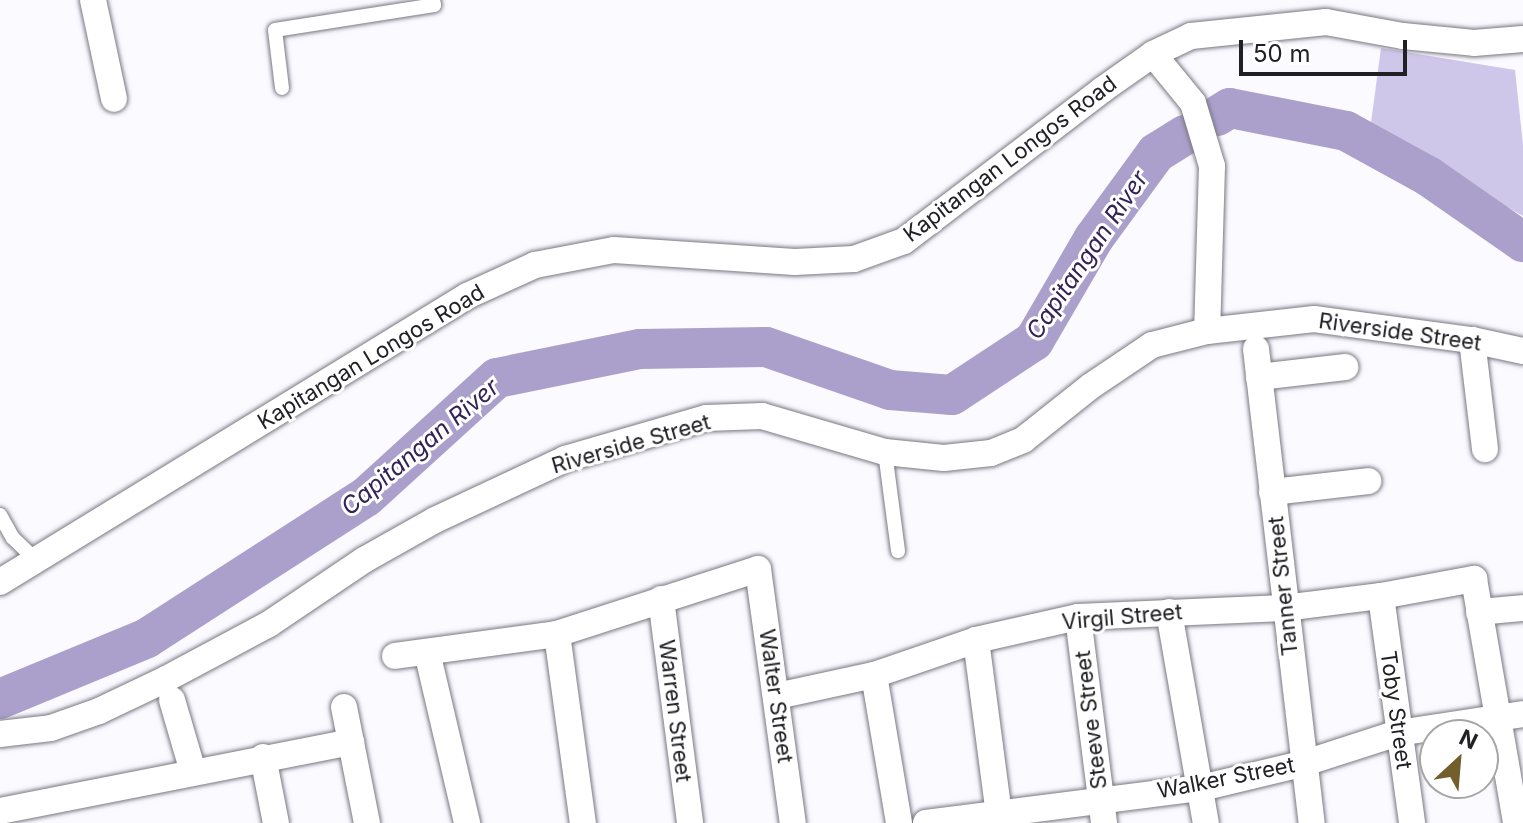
<!DOCTYPE html>
<style>
body{margin:0}
#map{position:relative;width:1523px;height:823px;overflow:hidden;background:#fbfaff;font-family:Inter,sans-serif}
div>[style]{position:absolute}
.green>*{inset:0;background:#cfc7e9}
.river>*{height:40px;margin:-20px;padding:0 20px;transform-origin:20px;border-radius:20px;background:#aba0cb}
.roads{filter:drop-shadow(0 0 2px #797781) drop-shadow(0 0 2px #797781)}
.service>*{height:14px;margin:-7px;padding:0 7px;transform-origin:7px;border-radius:7px;background:#fff}
.minor>*{height:26px;margin:-13px;padding:0 13px;transform-origin:13px;border-radius:13px;background:#fff}
span{translate:-50% -50%;white-space:nowrap;text-align:center;line-height:1.15;-webkit-text-stroke:6px #fff;paint-order:stroke}
.street-label{font-size:22px;color:#212024}
.water-label{font-size:24px;color:#342156;font-style:italic}
.north{position:absolute;left:1419px;top:719px;width:80px;height:80px;box-sizing:border-box;background:#fff;border:2px solid #a6a6a7;border-radius:50%;rotate:26deg;font-size:22px;font-weight:700;line-height:32px;text-align:center;color:#212024}
.north::after{content:'';display:block;margin:auto;width:28px;height:36px;background:#735f2e;clip-path:polygon(50% 0,100% 100%,50% 72%,0 100%)}
.scale{position:absolute;left:1239px;top:40px;width:168px;height:36px;box-sizing:border-box;border:4px solid #212024;border-top:0;padding-left:10px;font-size:24px;line-height:28px;white-space:nowrap;color:#212024;-webkit-text-stroke:6px #fff;paint-order:stroke}
</style>
<div id="map">
<div class="green">
<i style="clip-path:polygon(1381px 48px,1515px 70px,1523px 145px,1523px 216px,1370px 130px)"></i>
</div>
<div class="river">
<i style="left:1217px;top:116px;width:15px;rotate:-32deg"></i>
<i style="left:1230px;top:108px;width:118px;rotate:11.2deg"></i>
<i style="left:1346px;top:131px;width:94px;rotate:28.8deg"></i>
<i style="left:1428px;top:176px;width:116px;rotate:34.8deg"></i>
<i style="left:0;top:699px;width:159px;rotate:-22.5deg"></i>
<i style="left:147px;top:638px;width:260px;rotate:-32.8deg"></i>
<i style="left:366px;top:497px;width:177px;rotate:-42.3deg"></i>
<i style="left:497px;top:378px;width:146px;rotate:-11.5deg"></i>
<i style="left:640px;top:349px;width:126px;rotate:-0.9deg"></i>
<i style="left:766px;top:347px;width:131px;rotate:19.1deg"></i>
<i style="left:890px;top:390px;width:62px;rotate:4.6deg"></i>
<i style="left:952px;top:395px;width:98px;rotate:-33.4deg"></i>
<i style="left:1034px;top:341px;width:119px;rotate:-59.8deg"></i>
<i style="left:1094px;top:238px;width:105px;rotate:-53.9deg"></i>
<i style="left:1156px;top:153px;width:34px;rotate:-32deg"></i>
</div>
<div class="roads">
<div class="service">
<i style="left:282px;top:88px;width:58px;rotate:-96.9deg"></i>
<i style="left:275px;top:30px;width:161px;rotate:-8.9deg"></i>
<i style="left:434px;top:5px;width:5px;rotate:-101deg"></i>
<i style="left:885px;top:452px;width:100px;rotate:82.5deg"></i>
<i style="left:0;top:515px;width:26px;rotate:61deg"></i>
<i style="left:13px;top:538px;width:35px;rotate:44deg"></i>
</div>
<div class="minor">
<i style="left:93px;top:0;width:101px;rotate:78deg"></i>
<i style="left:1153px;top:54px;width:63px;rotate:50.8deg"></i>
<i style="left:1193px;top:103px;width:66px;rotate:73.2deg"></i>
<i style="left:1212px;top:166px;width:165px;rotate:91.7deg"></i>
<i style="left:1472px;top:340px;width:110px;rotate:83.2deg"></i>
<i style="left:1256px;top:349px;width:477px;rotate:83.3deg"></i>
<i style="left:1259px;top:377px;width:87px;rotate:-6.6deg"></i>
<i style="left:1272px;top:492px;width:97px;rotate:-6.5deg"></i>
<i style="left:0;top:582px;width:548px;rotate:-31.48deg"></i>
<i style="left:467px;top:296px;width:75px;rotate:-24.5deg"></i>
<i style="left:535px;top:265px;width:80px;rotate:-10.8deg"></i>
<i style="left:614px;top:250px;width:181px;rotate:3.8deg"></i>
<i style="left:795px;top:262px;width:59px;rotate:-2.9deg"></i>
<i style="left:854px;top:259px;width:53px;rotate:-19.8deg"></i>
<i style="left:904px;top:241px;width:249px;rotate:-37.3deg"></i>
<i style="left:1102px;top:90px;width:62px;rotate:-35.2deg"></i>
<i style="left:1153px;top:54px;width:42px;rotate:-25.3deg"></i>
<i style="left:1191px;top:36px;width:136px;rotate:-5.9deg"></i>
<i style="left:1326px;top:22px;width:78px;rotate:10.3deg"></i>
<i style="left:1403px;top:36px;width:71px;rotate:5.6deg"></i>
<i style="left:1474px;top:43px;width:49px;rotate:-4.7deg"></i>
<i style="left:1381px;top:596px;width:229px;rotate:82.2deg"></i>
<i style="left:661px;top:599px;width:226px;rotate:82.6deg"></i>
<i style="left:1169px;top:612px;width:214px;rotate:80.1deg"></i>
<i style="left:1479px;top:612px;width:44px;rotate:-5.2deg"></i>
<i style="left:1078px;top:617px;width:208px;rotate:82.8deg"></i>
<i style="left:557px;top:634px;width:191px;rotate:82.2deg"></i>
<i style="left:976px;top:640px;width:185px;rotate:82.5deg"></i>
<i style="left:427px;top:652px;width:176px;rotate:76.8deg"></i>
<i style="left:395px;top:656px;width:163px;rotate:-7.7deg"></i>
<i style="left:557px;top:634px;width:211px;rotate:-17.9deg"></i>
<i style="left:758px;top:569px;width:256px;rotate:82.2deg"></i>
<i style="left:874px;top:675px;width:150px;rotate:80.4deg"></i>
<i style="left:777px;top:696px;width:99px;rotate:-12.2deg"></i>
<i style="left:874px;top:675px;width:108px;rotate:-18.9deg"></i>
<i style="left:976px;top:640px;width:105px;rotate:-12.7deg"></i>
<i style="left:1078px;top:617px;width:206px;rotate:-2.5deg"></i>
<i style="left:1284px;top:608px;width:98px;rotate:-7.1deg"></i>
<i style="left:1381px;top:596px;width:95px;rotate:-10.4deg"></i>
<i style="left:1474px;top:579px;width:248px;rotate:80.2deg"></i>
<i style="left:172px;top:700px;width:75px;rotate:73.7deg"></i>
<i style="left:344px;top:707px;width:118px;rotate:78.8deg"></i>
<i style="left:0;top:734px;width:51px;rotate:-6.7deg"></i>
<i style="left:51px;top:728px;width:51px;rotate:-19.5deg"></i>
<i style="left:99px;top:711px;width:74px;rotate:-25.5deg"></i>
<i style="left:166px;top:679px;width:117px;rotate:-28.1deg"></i>
<i style="left:269px;top:624px;width:115px;rotate:-34deg"></i>
<i style="left:364px;top:560px;width:81px;rotate:-29.4deg"></i>
<i style="left:435px;top:520px;width:144px;rotate:-25.1deg"></i>
<i style="left:565px;top:459px;width:147px;rotate:-16.2deg"></i>
<i style="left:706px;top:418px;width:56px;rotate:-2deg"></i>
<i style="left:762px;top:416px;width:128px;rotate:16.3deg"></i>
<i style="left:885px;top:452px;width:59px;rotate:5.8deg"></i>
<i style="left:944px;top:458px;width:47px;rotate:-6.1deg"></i>
<i style="left:991px;top:453px;width:35px;rotate:-22deg"></i>
<i style="left:1023px;top:440px;width:87px;rotate:-38.5deg"></i>
<i style="left:1091px;top:386px;width:73px;rotate:-33.9deg"></i>
<i style="left:1152px;top:345px;width:57px;rotate:-14.3deg"></i>
<i style="left:1207px;top:331px;width:108px;rotate:-6.4deg"></i>
<i style="left:1314px;top:319px;width:159px;rotate:7.6deg"></i>
<i style="left:1472px;top:340px;width:52px;rotate:12.2deg"></i>
<i style="left:263px;top:757px;width:67px;rotate:78.9deg"></i>
<i style="left:0;top:811px;width:358px;rotate:-11.1deg"></i>
<i style="left:926px;top:823px;width:277px;rotate:-7.3deg"></i>
<i style="left:1201px;top:788px;width:107px;rotate:-13.5deg"></i>
<i style="left:1305px;top:763px;width:98px;rotate:-17.9deg"></i>
<i style="left:1398px;top:733px;width:126px;rotate:-8.6deg"></i>
</div>
</div>
<div class="street-label">
<span style="left:1010px;top:159px;rotate:-37deg">Kapitangan Longos Road</span>
<span style="left:1400px;top:332px;rotate:8deg">Riverside Street</span>
<span style="left:371px;top:357px;rotate:-31deg">Kapitangan Longos Road</span>
<span style="left:631px;top:444px;rotate:-16deg">Riverside Street</span>
<span style="left:1283px;top:586px;rotate:-96deg">Tanner Street</span>
<span style="left:1122px;top:617px;rotate:-5deg">Virgil Street</span>
<span style="left:776px;top:696px;rotate:82deg">Walter Street</span>
<span style="left:1396px;top:710px;rotate:82deg">Toby Street</span>
<span style="left:675px;top:711px;rotate:83deg">Warren Street</span>
<span style="left:1091px;top:720px;rotate:-97deg">Steeve Street</span>
<span style="left:1226px;top:778px;rotate:-11deg">Walker Street</span>
</div>
<div class="water-label">
<span style="left:1087px;top:255px;rotate:-56deg">Capitangan River</span>
<span style="left:420px;top:447px;rotate:-40deg">Capitangan River</span>
</div>
<div class="north">N</div>
<div class="scale">50 m</div>
</div>
